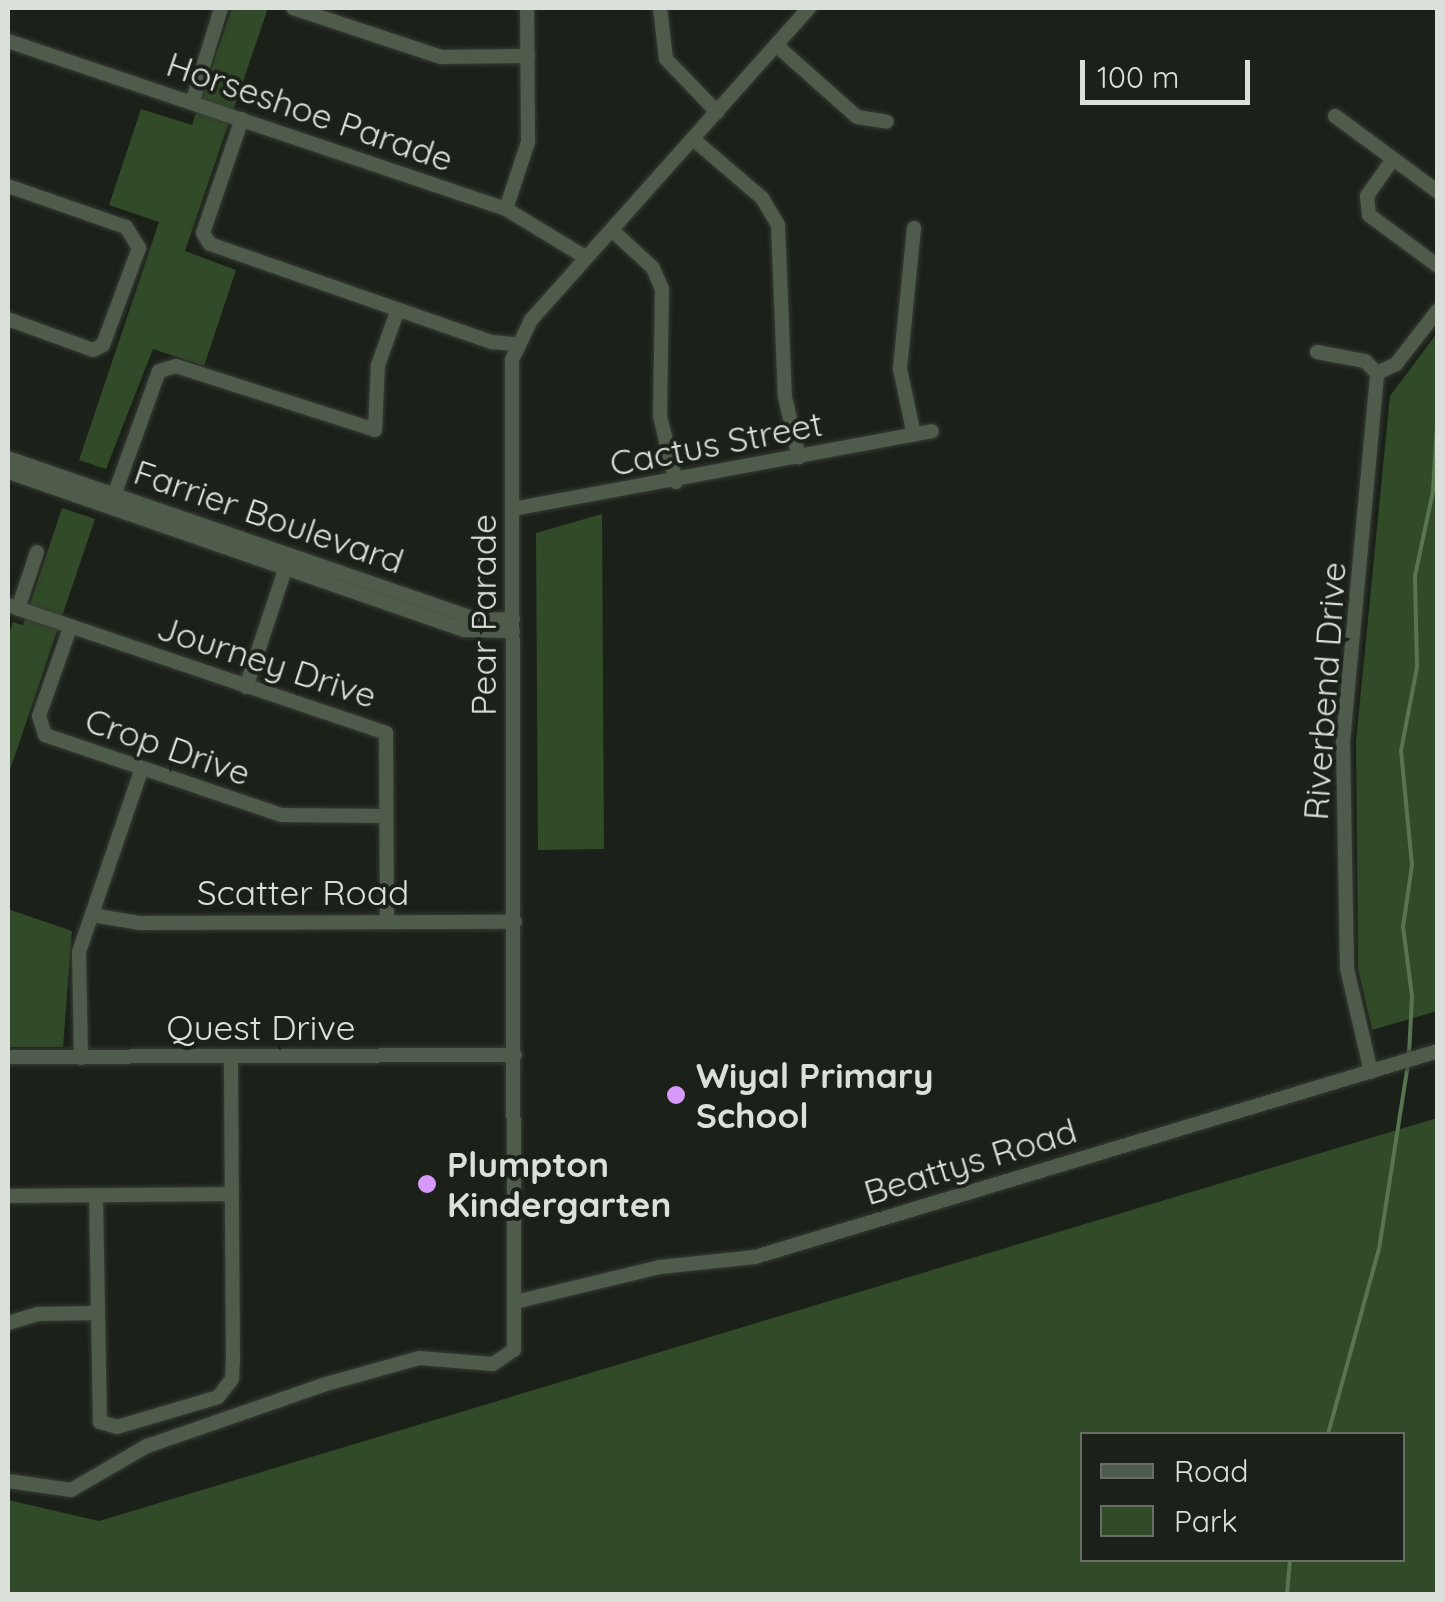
<!DOCTYPE html>
<style>
body{margin:0}
#map{position:relative;width:1445px;height:1602px;overflow:hidden;background:#1b2119;font-family:Quicksand,sans-serif}
div>[style]{position:absolute}
.green>*{inset:0;background:#314a28}
.stream>*{height:4px;margin:-2px;padding:0 2px;transform-origin:2px;border-radius:2px;background:#59754f}
.roads{filter:drop-shadow(0 0 2px #363c34) drop-shadow(0 0 2px #363c34)}
.minor>*{height:14px;margin:-7px;padding:0 7px;transform-origin:7px;border-radius:7px;background:#4f5b4b}
.dots>*{width:28px;height:28px;translate:-50% -50%;box-sizing:border-box;border:5px solid #1b2119;border-radius:50%}
span{translate:-50% -50%;white-space:nowrap;text-align:center;line-height:1.15;-webkit-text-stroke:8px #1b2119;paint-order:stroke}
.street-label{font-size:35px;color:#dbe0da}
.poi-label{font-size:35px;color:#dbe0da;font-weight:700}
.left{translate:0 -50%;text-align:left}
.frame{position:absolute;inset:0;border:10px solid #dbe0da;pointer-events:none}
.legend{position:absolute;left:1080px;top:1432px;width:325px;height:130px;box-sizing:border-box;background:#1b2119;border:2px solid #686d66;margin:0;padding:12px 18px;list-style:none;font-size:30px;color:#dbe0da}
.legend li{display:flex;align-items:center;gap:20px;height:50px}
.legend b{width:50px;border:2px solid #686d66}
.scale{position:absolute;left:1080px;top:60px;width:170px;height:45px;box-sizing:border-box;border:5px solid #dbe0da;border-top:0;padding-left:12px;font-size:30px;line-height:35px;white-space:nowrap;color:#dbe0da;-webkit-text-stroke:8px #1b2119;paint-order:stroke}
</style>
<div id="map">
<div class="green">
<i style="clip-path:polygon(232px 8px,268px 8px,185px 251px,236px 270px,204px 366px,153px 349px,106px 469px,79px 460px,159px 222px,109px 205px,141px 109px,192px 125px)"></i>
<i style="clip-path:polygon(1437px 333px,1437px 1011px,1372px 1030px,1358px 969px,1356px 741px,1390px 396px)"></i>
<i style="clip-path:polygon(62px 508px,95px 519px,8px 776px,8px 639px,13px 622px,23px 625px)"></i>
<i style="clip-path:polygon(602px 514px,604px 849px,538px 850px,536px 533px)"></i>
<i style="clip-path:polygon(8px 909px,72px 931px,63px 1047px,8px 1047px)"></i>
<i style="clip-path:polygon(evenodd,1437px 1118px,1437px 1594px,8px 1594px,8px 1500px,99px 1521px,1437px 1118px,1082px 1434px,1402px 1434px,1402px 1560px,1082px 1560px,1082px 1434px)"></i>
</div>
<div class="stream">
<i style="left:1409px;top:1054px;width:58px;rotate:-87deg"></i>
<i style="left:1412px;top:996px;width:70px;rotate:-97.4deg"></i>
<i style="left:1403px;top:927px;width:63px;rotate:-81.7deg"></i>
<i style="left:1412px;top:865px;width:115px;rotate:-95.5deg"></i>
<i style="left:1401px;top:751px;width:86px;rotate:-79.2deg"></i>
<i style="left:1417px;top:667px;width:91px;rotate:-91.3deg"></i>
<i style="left:1415px;top:576px;width:87px;rotate:-78deg"></i>
<i style="left:1433px;top:491px;width:82px;rotate:-86.5deg"></i>
<i style="left:1328px;top:1434px;width:192px;rotate:-74.6deg"></i>
<i style="left:1379px;top:1249px;width:188px;rotate:-81.1deg"></i>
<i style="left:1287px;top:1594px;width:34px;rotate:-85deg"></i>
</div>
<div class="roads">
<div class="minor">
<i style="left:293px;top:8px;width:156px;rotate:18.3deg"></i>
<i style="left:441px;top:57px;width:87px;rotate:-0.7deg"></i>
<i style="left:660px;top:8px;width:51px;rotate:83.3deg"></i>
<i style="left:666px;top:59px;width:74px;rotate:46.1deg"></i>
<i style="left:8px;top:41px;width:526px;rotate:18.64deg"></i>
<i style="left:506px;top:209px;width:92px;rotate:31.3deg"></i>
<i style="left:776px;top:45px;width:108px;rotate:41.6deg"></i>
<i style="left:857px;top:117px;width:30px;rotate:9deg"></i>
<i style="left:192px;top:103px;width:99px;rotate:-73deg"></i>
<i style="left:1335px;top:116px;width:128px;rotate:36.4deg"></i>
<i style="left:242px;top:119px;width:120px;rotate:108.9deg"></i>
<i style="left:203px;top:233px;width:13px;rotate:58deg"></i>
<i style="left:210px;top:244px;width:299px;rotate:19.2deg"></i>
<i style="left:492px;top:342px;width:25px;rotate:5deg"></i>
<i style="left:693px;top:139px;width:91px;rotate:40.5deg"></i>
<i style="left:762px;top:198px;width:31px;rotate:59deg"></i>
<i style="left:778px;top:225px;width:172px;rotate:87.7deg"></i>
<i style="left:785px;top:397px;width:62px;rotate:76.9deg"></i>
<i style="left:1393px;top:159px;width:45px;rotate:125.1deg"></i>
<i style="left:1367px;top:196px;width:19px;rotate:84deg"></i>
<i style="left:1369px;top:215px;width:86px;rotate:36.5deg"></i>
<i style="left:8px;top:186px;width:125px;rotate:19.2deg"></i>
<i style="left:126px;top:227px;width:25px;rotate:58deg"></i>
<i style="left:139px;top:248px;width:103px;rotate:110.4deg"></i>
<i style="left:103px;top:345px;width:11px;rotate:153deg"></i>
<i style="left:93px;top:350px;width:90px;rotate:-160deg"></i>
<i style="left:506px;top:209px;width:71px;rotate:-71.8deg"></i>
<i style="left:528px;top:142px;width:134px;rotate:-90.4deg"></i>
<i style="left:914px;top:228px;width:142px;rotate:95.7deg"></i>
<i style="left:900px;top:369px;width:67px;rotate:78deg"></i>
<i style="left:613px;top:231px;width:54px;rotate:42.8deg"></i>
<i style="left:653px;top:268px;width:23px;rotate:67deg"></i>
<i style="left:662px;top:289px;width:127px;rotate:90.9deg"></i>
<i style="left:660px;top:416px;width:68px;rotate:76.4deg"></i>
<i style="left:1317px;top:352px;width:49px;rotate:10.6deg"></i>
<i style="left:1365px;top:361px;width:17px;rotate:45deg"></i>
<i style="left:1377px;top:373px;width:21px;rotate:-25deg"></i>
<i style="left:1396px;top:364px;width:68px;rotate:-52.1deg"></i>
<i style="left:8px;top:458px;width:497px;rotate:19deg"></i>
<i style="left:478px;top:620px;width:35px;rotate:-2deg"></i>
<i style="left:8px;top:472px;width:483px;rotate:19.1deg"></i>
<i style="left:464px;top:630px;width:49px;rotate:1.2deg"></i>
<i style="left:112px;top:501px;width:138px;rotate:-70.1deg"></i>
<i style="left:159px;top:371px;width:18px;rotate:-16deg"></i>
<i style="left:176px;top:366px;width:209px;rotate:17.8deg"></i>
<i style="left:375px;top:430px;width:65px;rotate:-87.4deg"></i>
<i style="left:378px;top:365px;width:59px;rotate:-70.3deg"></i>
<i style="left:512px;top:509px;width:427px;rotate:-10.5deg"></i>
<i style="left:8px;top:605px;width:399px;rotate:18.7deg"></i>
<i style="left:386px;top:733px;width:189px;rotate:89.7deg"></i>
<i style="left:18px;top:609px;width:60px;rotate:-71.6deg"></i>
<i style="left:70px;top:628px;width:93px;rotate:109.4deg"></i>
<i style="left:39px;top:716px;width:20px;rotate:72deg"></i>
<i style="left:45px;top:735px;width:250px;rotate:18.7deg"></i>
<i style="left:282px;top:815px;width:104px;rotate:0.6deg"></i>
<i style="left:246px;top:687px;width:130px;rotate:-71.6deg"></i>
<i style="left:92px;top:915px;width:49px;rotate:9.5deg"></i>
<i style="left:140px;top:923px;width:375px;rotate:-0.2deg"></i>
<i style="left:8px;top:1057px;width:507px;rotate:-0.23deg"></i>
<i style="left:81px;top:1058px;width:106px;rotate:-91.1deg"></i>
<i style="left:79px;top:952px;width:191px;rotate:-71.1deg"></i>
<i style="left:1371px;top:1072px;width:106px;rotate:-103.1deg"></i>
<i style="left:1347px;top:969px;width:227px;rotate:-91deg"></i>
<i style="left:1343px;top:742px;width:371px;rotate:-84.7deg"></i>
<i style="left:8px;top:1196px;width:223px;rotate:-0.5deg"></i>
<i style="left:96px;top:1196px;width:226px;rotate:89deg"></i>
<i style="left:100px;top:1422px;width:18px;rotate:16deg"></i>
<i style="left:117px;top:1427px;width:105px;rotate:-16.5deg"></i>
<i style="left:218px;top:1397px;width:23px;rotate:-52deg"></i>
<i style="left:232px;top:1379px;width:20px;rotate:-87deg"></i>
<i style="left:233px;top:1359px;width:302px;rotate:-90.4deg"></i>
<i style="left:515px;top:1302px;width:149px;rotate:-13.6deg"></i>
<i style="left:660px;top:1267px;width:96px;rotate:-6deg"></i>
<i style="left:755px;top:1257px;width:713px;rotate:-16.78deg"></i>
<i style="left:8px;top:1323px;width:30px;rotate:-17deg"></i>
<i style="left:37px;top:1314px;width:60px;rotate:-1deg"></i>
<i style="left:8px;top:1481px;width:64px;rotate:8.1deg"></i>
<i style="left:71px;top:1490px;width:88px;rotate:-30.1deg"></i>
<i style="left:147px;top:1446px;width:189px;rotate:-19.1deg"></i>
<i style="left:326px;top:1384px;width:97px;rotate:-15.6deg"></i>
<i style="left:419px;top:1358px;width:74px;rotate:4.6deg"></i>
<i style="left:493px;top:1364px;width:25px;rotate:-34deg"></i>
<i style="left:514px;top:1350px;width:990px;rotate:-90.12deg"></i>
<i style="left:512px;top:360px;width:44px;rotate:-64.6deg"></i>
<i style="left:531px;top:320px;width:418px;rotate:-48.3deg"></i>
</div>
</div>
<div class="dots">
<i style="left:676px;top:1095px;background:#d69bfa"></i>
<i style="left:427px;top:1184px;background:#d69bfa"></i>
</div>
<div class="street-label">
<span style="left:310px;top:111px;rotate:19deg">Horseshoe Parade</span>
<span style="left:716px;top:443px;rotate:-11deg">Cactus Street</span>
<span style="left:269px;top:516px;rotate:19deg">Farrier Boulevard</span>
<span style="left:483px;top:615px;rotate:-90deg">Pear Parade</span>
<span style="left:267px;top:661px;rotate:18deg">Journey Drive</span>
<span style="left:1324px;top:691px;rotate:-86deg">Riverbend Drive</span>
<span style="left:168px;top:746px;rotate:19deg">Crop Drive</span>
<span style="left:303px;top:892px">Scatter Road</span>
<span style="left:261px;top:1027px">Quest Drive</span>
<span style="left:970px;top:1161px;rotate:-17deg">Beattys Road</span>
</div>
<div class="poi-label">
<span class="left" style="left:696px;top:1095px">Wiyal Primary<br>School</span>
<span class="left" style="left:447px;top:1184px">Plumpton<br>Kindergarten</span>
</div>
<div class="frame"></div>
<ul class="legend">
<li><b style="height:12px;background:#4f5b4b"></b>Road</li>
<li><b style="height:28px;background:#314a28"></b>Park</li>
</ul>
<div class="scale">100 m</div>
</div>
